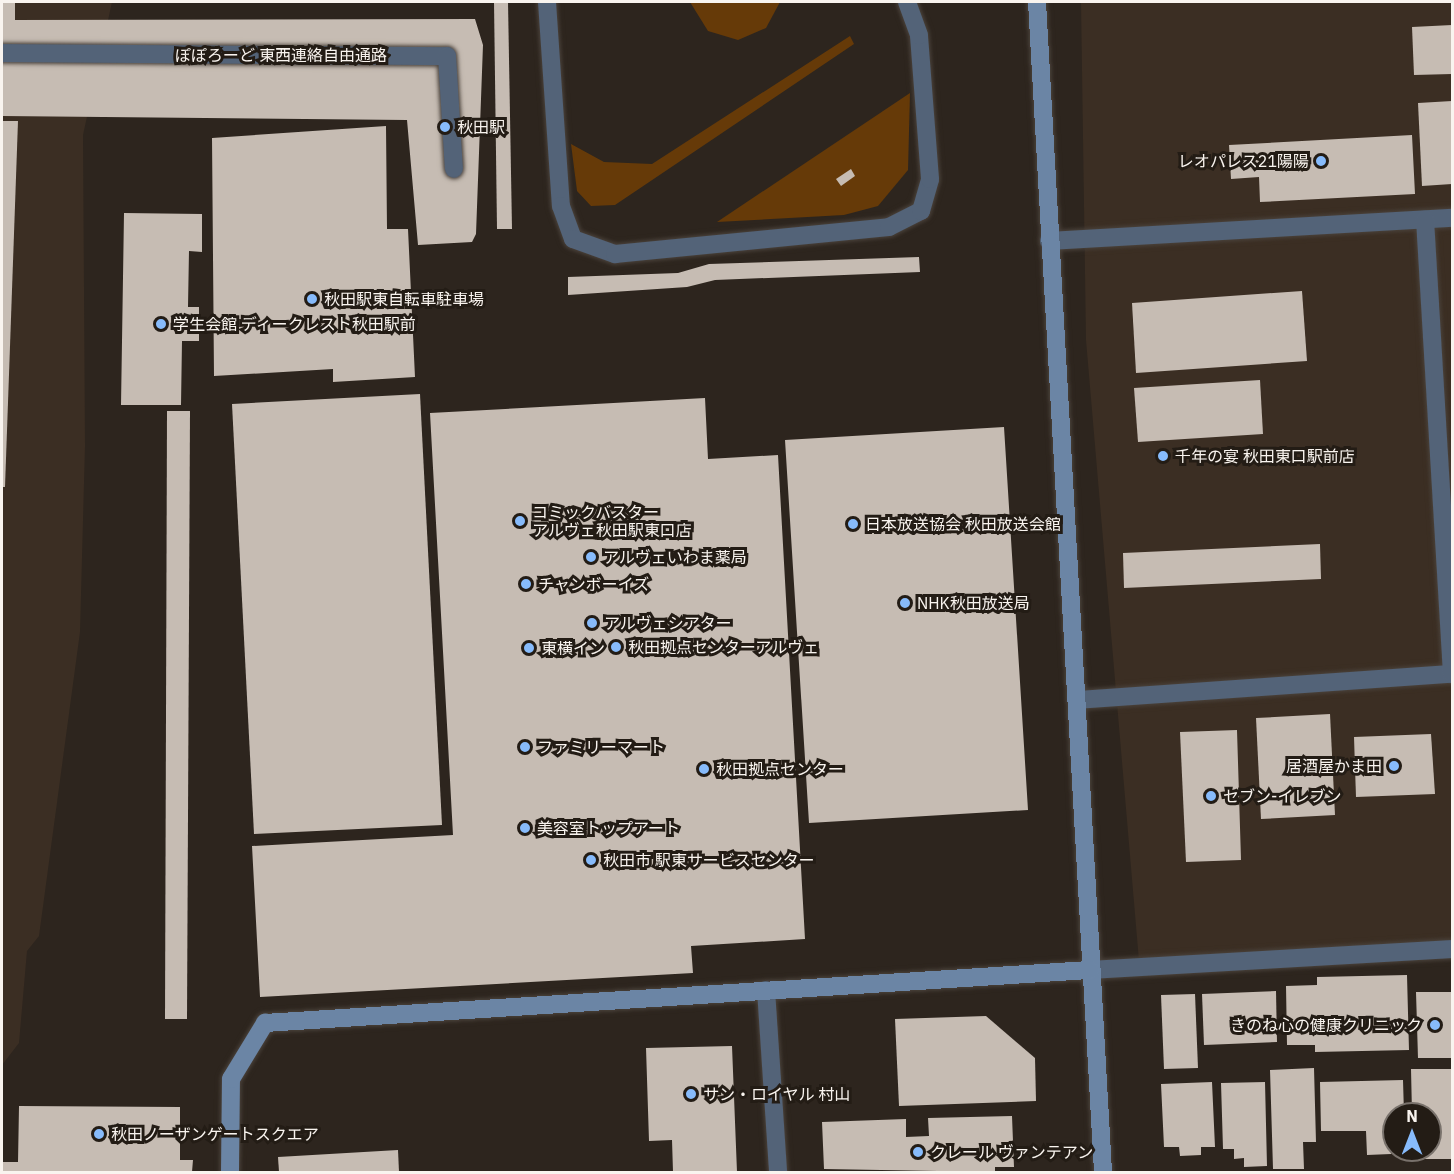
<!DOCTYPE html>
<meta charset="utf-8">
<style>
body{margin:0}
#map{position:relative;width:1454px;height:1174px;overflow:hidden;background:#2d251e;font-family:"IBM Plex Sans","Noto Sans JP",sans-serif}
div>[style]{position:absolute}
.built>*{inset:0;background:#3b2e23}
.green>*{inset:0;background:#663a08}
.building>*{inset:0;background:#c6bcb3}
.roads{filter:drop-shadow(0 0 2px #4a423b) drop-shadow(0 0 2px #4a423b)}
.street>*{height:18px;margin:-9px;padding:0 9px;transform-origin:9px;border-radius:9px;background:#536378}
.secondary>*{height:18px;margin:-9px;padding:0 9px;transform-origin:9px;border-radius:9px;background:#6b85a5}
.dots>*{width:16px;height:16px;translate:-50% -50%;box-sizing:border-box;border:3px solid #231c15;border-radius:50%}
span{translate:-50% -50%;white-space:nowrap;text-align:center;line-height:1.15;-webkit-text-stroke:6px #231c15;paint-order:stroke}
.street-label{font-size:16px;color:#f9f4ef}
.poi-label{font-size:16px;color:#f9f4ef}
.left{translate:0 -50%;text-align:left}
.right{translate:-100% -50%;text-align:right}
.frame{position:absolute;inset:0;border:3px solid #f9f4ef;pointer-events:none}
.north{position:absolute;left:1382px;top:1102px;width:60px;height:60px;box-sizing:border-box;background:#231c15;border:2px solid #79726c;border-radius:50%;rotate:0deg;font-size:16px;font-weight:700;line-height:24px;text-align:center;color:#f9f4ef}
.north::after{content:'';display:block;margin:auto;width:21px;height:27px;background:#87bbfb;clip-path:polygon(50% 0,100% 100%,50% 72%,0 100%)}
</style>
<div id="map">
<div class="built">
<i style="clip-path:polygon(2px 2px,112px 2px,83px 135px,85px 446px,80px 632px,39px 936px,27px 951px,19px 1043px,2px 1065px)"></i>
<i style="clip-path:polygon(1081px 2px,1452px 2px,1452px 941px,1139px 961px,1086px 340px)"></i>
</div>
<div class="green">
<i style="clip-path:polygon(690px 2px,780px 2px,766px 28px,738px 40px,708px 31px)"></i>
<i style="clip-path:polygon(850px 36px,854px 44px,615px 205px,591px 206px,577px 191px,571px 144px,604px 162px,652px 164px)"></i>
<i style="clip-path:polygon(910px 93px,908px 170px,878px 206px,844px 215px,717px 222px)"></i>
</div>
<div class="building">
<i style="clip-path:polygon(2px 2px,15px 2px,15px 20px,475px 19px,483px 45px,476px 234px,472px 242px,418px 245px,407px 120px,2px 116px)"></i>
<i style="clip-path:polygon(494px 2px,508px 2px,512px 229px,497px 229px)"></i>
<i style="clip-path:polygon(1452px 25px,1452px 74px,1414px 75px,1412px 27px)"></i>
<i style="clip-path:polygon(1452px 101px,1452px 184px,1422px 186px,1418px 103px)"></i>
<i style="clip-path:polygon(2px 121px,18px 121px,5px 487px,2px 487px)"></i>
<i style="clip-path:polygon(386px 126px,387px 229px,408px 229px,415px 377px,333px 382px,333px 369px,214px 376px,212px 138px)"></i>
<i style="clip-path:polygon(1412px 135px,1415px 194px,1260px 202px,1259px 177px,1231px 179px,1229px 145px)"></i>
<i style="clip-path:polygon(851px 169px,855px 176px,841px 186px,836px 179px)"></i>
<i style="clip-path:polygon(124px 213px,202px 214px,202px 252px,189px 251px,188px 307px,199px 307px,199px 341px,182px 341px,181px 405px,121px 405px)"></i>
<i style="clip-path:polygon(919px 257px,920px 272px,715px 280px,687px 287px,568px 295px,568px 277px,678px 273px,709px 264px)"></i>
<i style="clip-path:polygon(1302px 291px,1307px 361px,1136px 373px,1132px 303px)"></i>
<i style="clip-path:polygon(1260px 380px,1263px 434px,1138px 442px,1134px 388px)"></i>
<i style="clip-path:polygon(420px 394px,442px 825px,254px 834px,232px 404px)"></i>
<i style="clip-path:polygon(705px 398px,708px 459px,778px 455px,805px 939px,691px 946px,693px 973px,260px 997px,252px 846px,453px 835px,430px 413px)"></i>
<i style="clip-path:polygon(167px 411px,190px 411px,187px 1019px,165px 1019px)"></i>
<i style="clip-path:polygon(1004px 427px,1028px 810px,809px 823px,785px 440px)"></i>
<i style="clip-path:polygon(1320px 544px,1321px 579px,1124px 588px,1123px 553px)"></i>
<i style="clip-path:polygon(1330px 714px,1335px 815px,1261px 819px,1256px 718px)"></i>
<i style="clip-path:polygon(1237px 730px,1241px 860px,1186px 862px,1180px 732px)"></i>
<i style="clip-path:polygon(1431px 734px,1435px 794px,1356px 797px,1354px 737px)"></i>
<i style="clip-path:polygon(1407px 975px,1409px 1050px,1315px 1052px,1315px 1045px,1287px 1045px,1286px 986px,1317px 985px,1317px 977px)"></i>
<i style="clip-path:polygon(1276px 991px,1277px 1042px,1204px 1045px,1202px 994px)"></i>
<i style="clip-path:polygon(1416px 992px,1452px 992px,1452px 1058px,1418px 1058px)"></i>
<i style="clip-path:polygon(1195px 994px,1198px 1068px,1164px 1069px,1161px 995px)"></i>
<i style="clip-path:polygon(986px 1016px,1035px 1058px,1036px 1101px,899px 1106px,895px 1019px)"></i>
<i style="clip-path:polygon(732px 1046px,737px 1172px,673px 1172px,672px 1140px,649px 1141px,646px 1048px)"></i>
<i style="clip-path:polygon(1314px 1068px,1316px 1142px,1303px 1142px,1304px 1169px,1273px 1169px,1270px 1070px)"></i>
<i style="clip-path:polygon(1411px 1069px,1452px 1069px,1452px 1159px,1413px 1159px,1413px 1150px,1430px 1150px,1430px 1114px,1412px 1114px)"></i>
<i style="clip-path:polygon(1403px 1080px,1404px 1114px,1394px 1114px,1391px 1154px,1367px 1155px,1366px 1131px,1321px 1131px,1320px 1082px)"></i>
<i style="clip-path:polygon(1212px 1082px,1215px 1147px,1201px 1147px,1201px 1155px,1180px 1156px,1179px 1147px,1164px 1147px,1161px 1084px)"></i>
<i style="clip-path:polygon(1265px 1082px,1267px 1166px,1244px 1167px,1244px 1158px,1234px 1159px,1234px 1149px,1223px 1149px,1221px 1083px)"></i>
<i style="clip-path:polygon(19px 1106px,180px 1107px,180px 1160px,193px 1160px,192px 1172px,2px 1172px,2px 1162px,18px 1162px)"></i>
<i style="clip-path:polygon(1012px 1116px,1014px 1167px,995px 1167px,995px 1172px,824px 1169px,822px 1122px,906px 1119px,906px 1137px,929px 1136px,928px 1118px)"></i>
<i style="clip-path:polygon(398px 1150px,399px 1172px,279px 1172px,278px 1157px)"></i>
</div>
<div class="roads">
<div class="street">
<i style="left:547px;top:2px;width:204px;rotate:86.1deg"></i>
<i style="left:561px;top:206px;width:35px;rotate:70deg"></i>
<i style="left:573px;top:239px;width:45px;rotate:19.7deg"></i>
<i style="left:615px;top:254px;width:275px;rotate:-5.6deg"></i>
<i style="left:889px;top:227px;width:36px;rotate:-27deg"></i>
<i style="left:921px;top:211px;width:33px;rotate:-74deg"></i>
<i style="left:930px;top:179px;width:144px;rotate:-94.4deg"></i>
<i style="left:919px;top:35px;width:35px;rotate:-110deg"></i>
<i style="left:2px;top:53px;width:445px;rotate:0.4deg"></i>
<i style="left:447px;top:56px;width:113px;rotate:86.5deg"></i>
<i style="left:1049px;top:241px;width:404px;rotate:-3.3deg"></i>
<i style="left:1077px;top:700px;width:376px;rotate:-4deg"></i>
<i style="left:1452px;top:674px;width:455px;rotate:-93.4deg"></i>
<i style="left:1090px;top:970px;width:363px;rotate:-3.3deg"></i>
<i style="left:766px;top:990px;width:182px;rotate:86.2deg"></i>
</div>
<div class="secondary">
<i style="left:1037px;top:2px;width:1172px;rotate:86.77deg"></i>
<i style="left:230px;top:1172px;width:93px;rotate:-89.4deg"></i>
<i style="left:231px;top:1079px;width:66px;rotate:-58.7deg"></i>
<i style="left:265px;top:1023px;width:827px;rotate:-3.68deg"></i>
</div>
</div>
<div class="dots">
<i style="left:445px;top:127px;background:#87bbfb"></i>
<i style="left:1321px;top:161px;background:#87bbfb"></i>
<i style="left:312px;top:299px;background:#87bbfb"></i>
<i style="left:161px;top:324px;background:#87bbfb"></i>
<i style="left:1163px;top:456px;background:#87bbfb"></i>
<i style="left:520px;top:521px;background:#87bbfb"></i>
<i style="left:853px;top:524px;background:#87bbfb"></i>
<i style="left:591px;top:557px;background:#87bbfb"></i>
<i style="left:526px;top:584px;background:#87bbfb"></i>
<i style="left:905px;top:603px;background:#87bbfb"></i>
<i style="left:592px;top:623px;background:#87bbfb"></i>
<i style="left:616px;top:647px;background:#87bbfb"></i>
<i style="left:529px;top:648px;background:#87bbfb"></i>
<i style="left:525px;top:747px;background:#87bbfb"></i>
<i style="left:1394px;top:766px;background:#87bbfb"></i>
<i style="left:704px;top:769px;background:#87bbfb"></i>
<i style="left:1211px;top:796px;background:#87bbfb"></i>
<i style="left:525px;top:828px;background:#87bbfb"></i>
<i style="left:591px;top:860px;background:#87bbfb"></i>
<i style="left:1435px;top:1025px;background:#87bbfb"></i>
<i style="left:691px;top:1094px;background:#87bbfb"></i>
<i style="left:99px;top:1134px;background:#87bbfb"></i>
<i style="left:918px;top:1152px;background:#87bbfb"></i>
</div>
<div class="street-label">
<span style="left:281px;top:55px">ぽぽろーど 東西連絡自由通路</span>
</div>
<div class="poi-label">
<span class="left" style="left:457px;top:127px">秋田駅</span>
<span class="right" style="left:1309px;top:161px">レオパレス21陽陽</span>
<span class="left" style="left:324px;top:299px">秋田駅東自転車駐車場</span>
<span class="left" style="left:173px;top:324px">学生会館 ディークレスト秋田駅前</span>
<span class="left" style="left:1175px;top:456px">千年の宴 秋田東口駅前店</span>
<span class="left" style="left:532px;top:521px">コミックバスター<br>アルヴェ秋田駅東口店</span>
<span class="left" style="left:865px;top:524px">日本放送協会 秋田放送会館</span>
<span class="left" style="left:603px;top:557px">アルヴェいわま薬局</span>
<span class="left" style="left:538px;top:584px">チャンボーイズ</span>
<span class="left" style="left:917px;top:603px">NHK秋田放送局</span>
<span class="left" style="left:604px;top:623px">アルヴェシアター</span>
<span class="left" style="left:628px;top:647px">秋田拠点センターアルヴェ</span>
<span class="left" style="left:541px;top:648px">東横イン</span>
<span class="left" style="left:537px;top:747px">ファミリーマート</span>
<span class="right" style="left:1382px;top:766px">居酒屋かま田</span>
<span class="left" style="left:716px;top:769px">秋田拠点センター</span>
<span class="left" style="left:1223px;top:796px">セブン-イレブン</span>
<span class="left" style="left:537px;top:828px">美容室トップアート</span>
<span class="left" style="left:603px;top:860px">秋田市 駅東サービスセンター</span>
<span class="right" style="left:1422px;top:1025px">きのね心の健康クリニック</span>
<span class="left" style="left:703px;top:1094px">サン・ロイヤル 村山</span>
<span class="left" style="left:111px;top:1134px">秋田ノーザンゲートスクエア</span>
<span class="left" style="left:930px;top:1152px">クレール ヴァンテアン</span>
</div>
<div class="frame"></div>
<div class="north">N</div>
</div>
